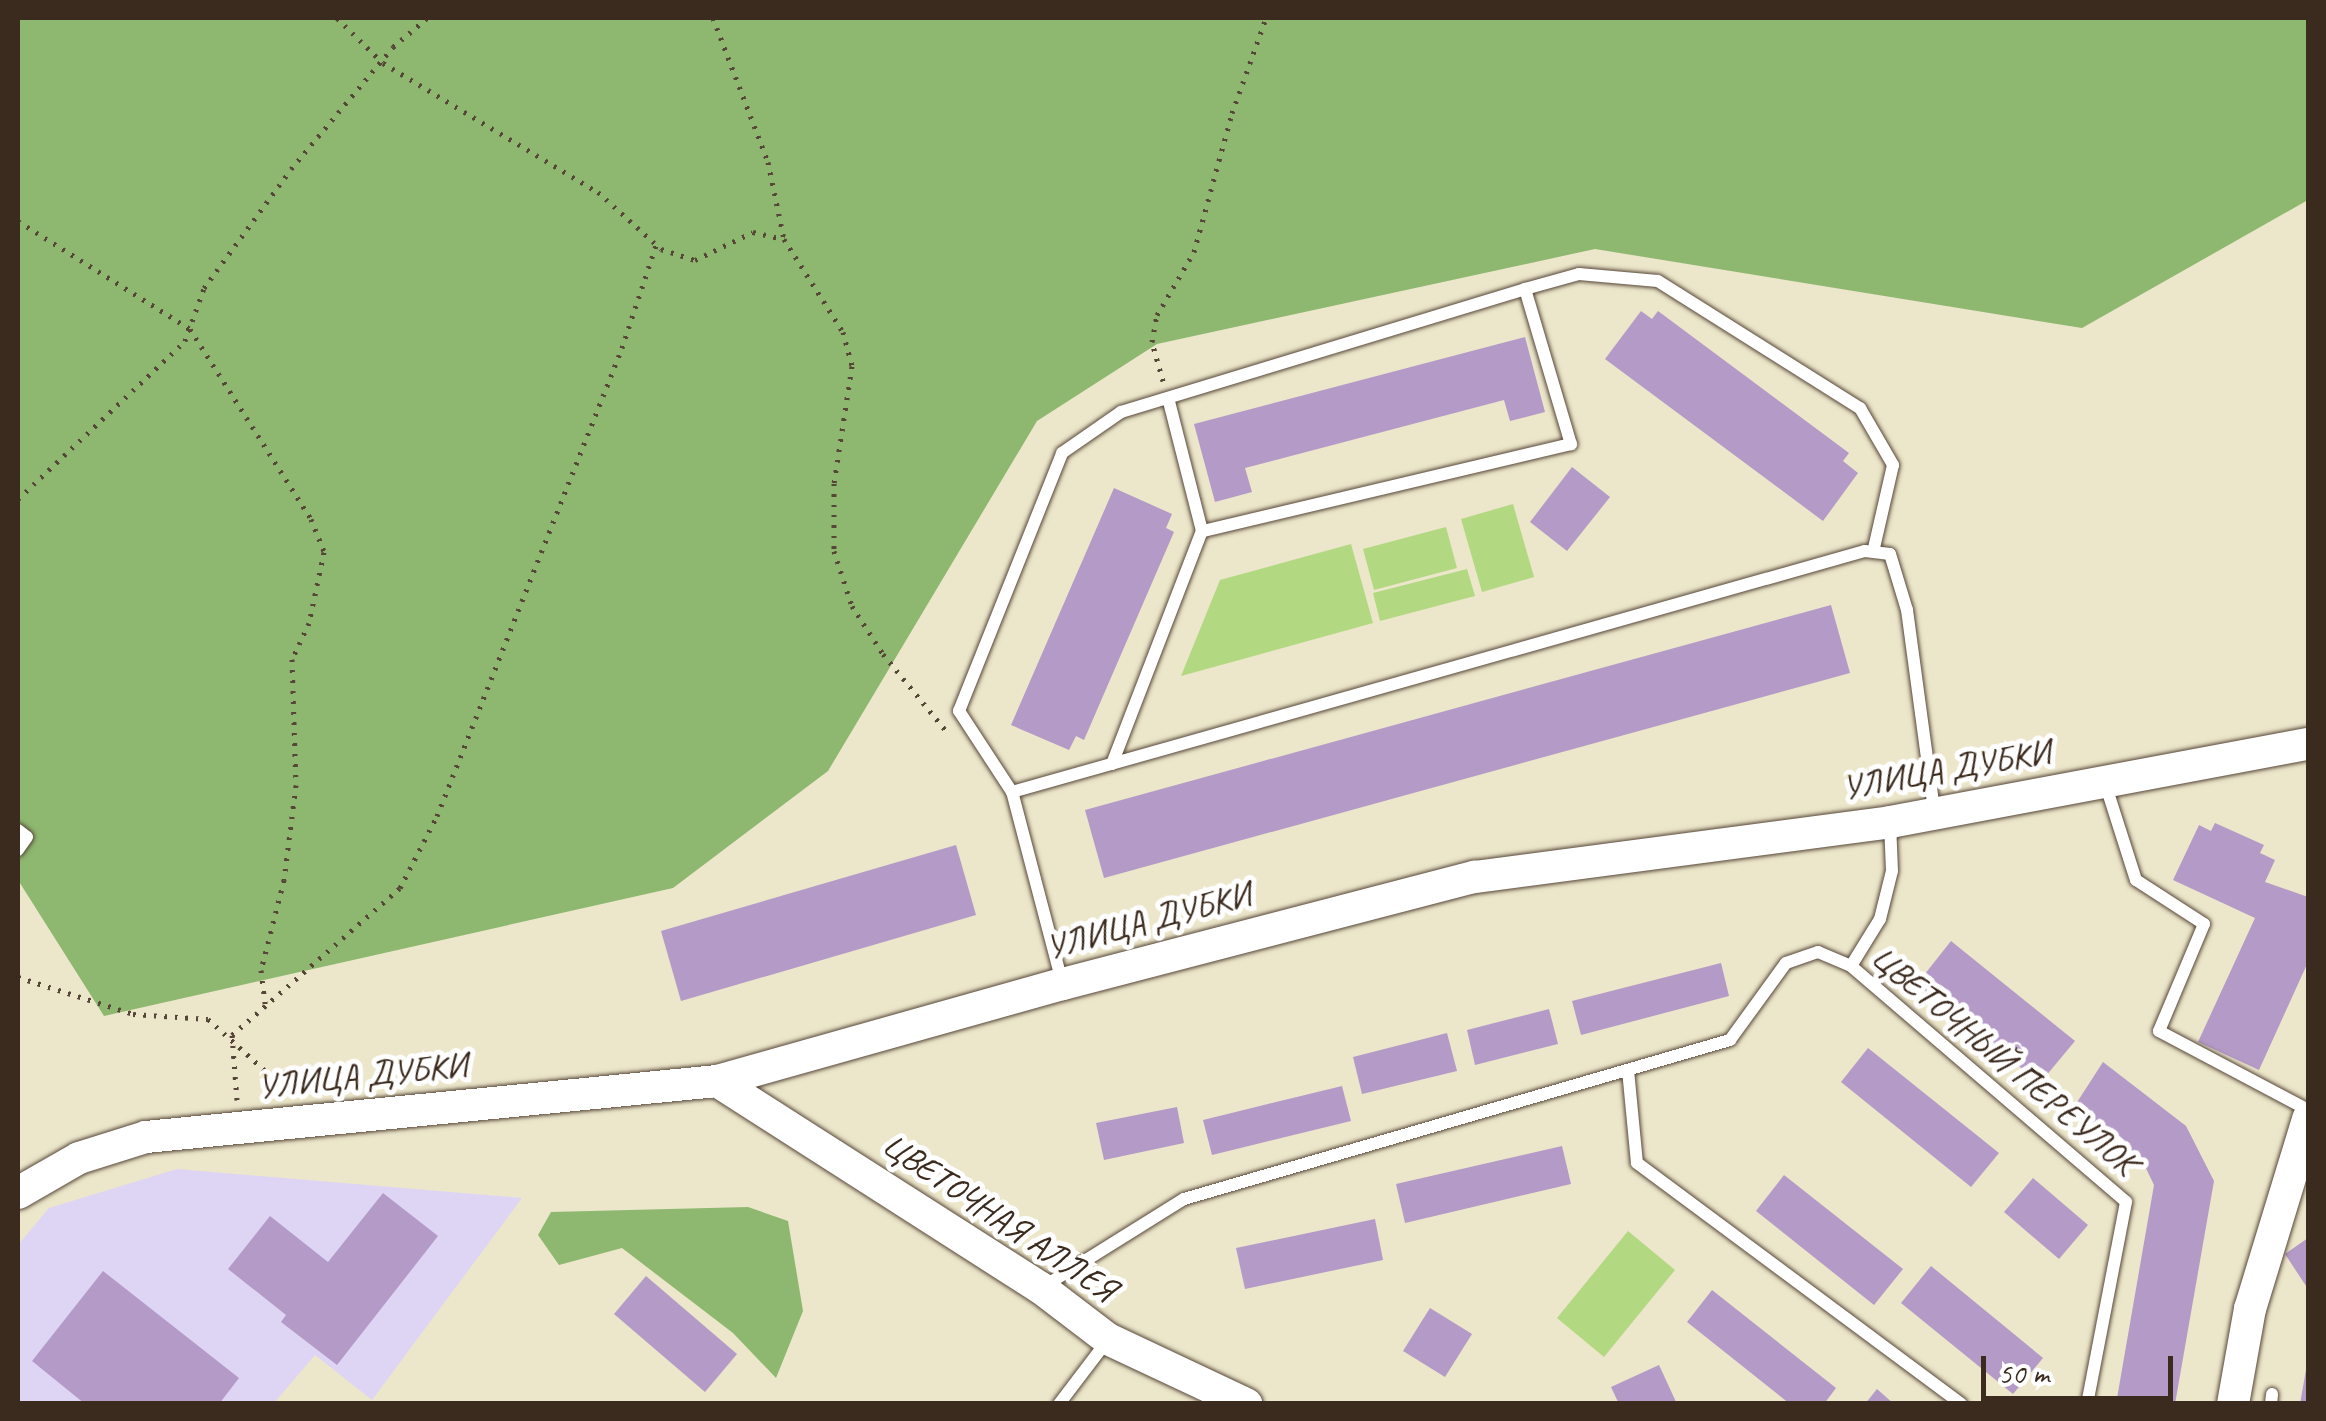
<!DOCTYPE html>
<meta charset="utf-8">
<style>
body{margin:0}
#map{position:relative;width:2326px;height:1421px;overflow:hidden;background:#ece6ca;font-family:Caveat,sans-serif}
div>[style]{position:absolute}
.built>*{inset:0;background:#ded5f5}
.green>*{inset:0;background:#b3d882}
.forest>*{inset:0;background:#8eb870}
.building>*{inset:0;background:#b49ac7}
.path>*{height:5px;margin-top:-2.5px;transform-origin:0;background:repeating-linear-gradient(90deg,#564638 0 2.5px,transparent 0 10.5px)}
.roads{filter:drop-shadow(0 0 2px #564638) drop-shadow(0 0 2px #564638)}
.service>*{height:12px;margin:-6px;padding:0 6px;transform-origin:6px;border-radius:6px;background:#fff}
.tertiary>*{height:32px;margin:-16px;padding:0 16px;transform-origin:16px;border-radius:16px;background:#fff}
span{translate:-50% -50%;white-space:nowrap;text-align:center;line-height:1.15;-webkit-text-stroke:10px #fff;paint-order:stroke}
.street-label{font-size:35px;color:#3b2a1e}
.frame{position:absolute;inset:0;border:20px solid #3b2a1e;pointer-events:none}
.scale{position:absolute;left:1981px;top:1356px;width:192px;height:45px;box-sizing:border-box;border:5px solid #3b2a1e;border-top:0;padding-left:12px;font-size:30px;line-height:35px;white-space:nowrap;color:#3b2a1e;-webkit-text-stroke:8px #fff;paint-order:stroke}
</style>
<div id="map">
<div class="built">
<i style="clip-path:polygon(177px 1169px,522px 1198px,372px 1400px,315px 1355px,274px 1403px,18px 1404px,18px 1245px,49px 1208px)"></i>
</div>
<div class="green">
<i style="clip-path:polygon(1513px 504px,1534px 577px,1482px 592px,1461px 519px)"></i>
<i style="clip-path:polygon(1446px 527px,1457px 568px,1374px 590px,1363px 549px)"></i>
<i style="clip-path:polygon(1351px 544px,1373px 623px,1181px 676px,1220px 580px)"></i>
<i style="clip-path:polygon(1467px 569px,1475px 596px,1380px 621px,1373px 593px)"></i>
<i style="clip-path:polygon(1628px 1231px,1675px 1270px,1604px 1357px,1557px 1318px)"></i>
</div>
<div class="forest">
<i style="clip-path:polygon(18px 18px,2308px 18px,2308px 200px,2082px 328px,1595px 249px,1157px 344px,1037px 421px,828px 771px,673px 888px,104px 1016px,18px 880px)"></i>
<i style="clip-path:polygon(748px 1207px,788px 1221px,803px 1311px,776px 1378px,733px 1333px,622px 1248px,559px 1265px,538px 1235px,551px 1212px)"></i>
</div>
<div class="building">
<i style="clip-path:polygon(1641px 311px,1652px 319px,1658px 311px,1849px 453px,1843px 461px,1858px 473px,1823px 521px,1605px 359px)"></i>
<i style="clip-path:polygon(1525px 337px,1545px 412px,1510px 421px,1504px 400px,1245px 468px,1252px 492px,1215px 502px,1194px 424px)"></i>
<i style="clip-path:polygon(1572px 467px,1610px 497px,1567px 551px,1530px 522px)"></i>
<i style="clip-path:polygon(1114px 488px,1172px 514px,1166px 528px,1174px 532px,1084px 740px,1076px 736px,1069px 750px,1011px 725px)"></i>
<i style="clip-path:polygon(1831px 605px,1850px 673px,1104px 878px,1085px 810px)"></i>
<i style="clip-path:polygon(2215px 823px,2264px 845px,2260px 853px,2275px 860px,2265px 882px,2308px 897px,2308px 962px,2259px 1070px,2198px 1042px,2255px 918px,2173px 880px,2199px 825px,2211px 831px)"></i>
<i style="clip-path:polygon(956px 845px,976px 915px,681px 1001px,661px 931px)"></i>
<i style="clip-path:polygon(1951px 941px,2075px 1041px,2040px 1083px,1917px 984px)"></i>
<i style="clip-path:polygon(1721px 963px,1729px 996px,1581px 1035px,1572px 1001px)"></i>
<i style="clip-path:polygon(1549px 1009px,1558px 1044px,1475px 1065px,1467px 1030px)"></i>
<i style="clip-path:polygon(1447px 1033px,1457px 1071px,1362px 1094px,1353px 1057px)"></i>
<i style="clip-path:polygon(1868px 1048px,1999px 1153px,1971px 1187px,1841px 1082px)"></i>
<i style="clip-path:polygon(2103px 1062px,2186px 1126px,2214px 1181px,2175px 1404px,2116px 1404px,2154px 1185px,2142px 1160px,2072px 1110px)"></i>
<i style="clip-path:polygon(1342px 1086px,1351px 1121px,1212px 1155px,1203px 1120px)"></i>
<i style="clip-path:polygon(1177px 1107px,1184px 1143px,1104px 1160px,1096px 1123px)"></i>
<i style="clip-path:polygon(1562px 1146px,1571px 1184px,1405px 1223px,1396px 1184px)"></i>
<i style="clip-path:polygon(1784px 1175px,1903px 1269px,1874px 1305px,1756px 1211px)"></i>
<i style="clip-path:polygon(2033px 1178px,2088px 1225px,2059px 1259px,2004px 1212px)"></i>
<i style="clip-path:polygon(383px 1193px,438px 1236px,337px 1365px,281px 1322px,286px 1315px,228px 1269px,270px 1216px,328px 1262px)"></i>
<i style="clip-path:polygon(1375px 1219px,1383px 1260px,1245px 1289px,1236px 1248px)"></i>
<i style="clip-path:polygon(2308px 1238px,2308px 1289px,2285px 1254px)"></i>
<i style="clip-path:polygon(1931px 1266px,2043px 1358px,2013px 1394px,1901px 1303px)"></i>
<i style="clip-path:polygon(103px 1271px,239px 1378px,219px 1404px,85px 1404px,32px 1361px)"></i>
<i style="clip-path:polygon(646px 1276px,737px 1354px,705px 1392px,614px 1314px)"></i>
<i style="clip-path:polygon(1712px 1290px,1836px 1388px,1824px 1404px,1790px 1404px,1687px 1322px)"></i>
<i style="clip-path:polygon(1430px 1308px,1472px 1334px,1445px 1377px,1403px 1351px)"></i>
<i style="clip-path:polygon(2307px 1364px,2308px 1404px,2300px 1404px)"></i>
<i style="clip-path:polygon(1659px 1365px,1677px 1404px,1619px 1404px,1611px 1387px)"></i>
<i style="clip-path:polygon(1877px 1389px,1894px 1404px,1865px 1404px)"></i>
</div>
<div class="path">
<i style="left:337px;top:18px;width:64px;rotate:44.4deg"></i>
<i style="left:383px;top:63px;width:251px;rotate:31deg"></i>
<i style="left:598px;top:192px;width:85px;rotate:42.1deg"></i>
<i style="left:661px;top:249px;width:36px;rotate:18deg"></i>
<i style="left:695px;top:260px;width:64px;rotate:-25.8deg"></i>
<i style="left:753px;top:232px;width:32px;rotate:13deg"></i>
<i style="left:713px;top:18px;width:154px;rotate:69.1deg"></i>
<i style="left:768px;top:162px;width:79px;rotate:78.3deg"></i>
<i style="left:784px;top:239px;width:110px;rotate:57.6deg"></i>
<i style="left:843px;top:332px;width:35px;rotate:75deg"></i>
<i style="left:852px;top:366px;width:118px;rotate:98.7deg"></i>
<i style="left:834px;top:483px;width:68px;rotate:90deg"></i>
<i style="left:834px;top:551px;width:58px;rotate:71.9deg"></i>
<i style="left:852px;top:606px;width:57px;rotate:57.1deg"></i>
<i style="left:883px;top:654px;width:101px;rotate:50.6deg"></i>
<i style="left:18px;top:221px;width:203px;rotate:32.1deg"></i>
<i style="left:190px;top:329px;width:225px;rotate:57.5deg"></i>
<i style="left:311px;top:519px;width:35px;rotate:68deg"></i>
<i style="left:324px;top:552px;width:73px;rotate:101.9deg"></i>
<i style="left:309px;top:623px;width:40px;rotate:115deg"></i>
<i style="left:292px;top:659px;width:126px;rotate:88.2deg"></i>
<i style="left:296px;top:785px;width:96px;rotate:97.2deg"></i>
<i style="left:284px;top:880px;width:93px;rotate:104.3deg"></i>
<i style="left:261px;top:970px;width:35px;rotate:83deg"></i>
<i style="left:1163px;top:381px;width:41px;rotate:-105.8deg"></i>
<i style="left:1152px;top:342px;width:27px;rotate:-80deg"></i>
<i style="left:1157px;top:315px;width:73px;rotate:-59.6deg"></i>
<i style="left:1194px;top:252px;width:144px;rotate:-74.7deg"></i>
<i style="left:1232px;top:113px;width:101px;rotate:-70.3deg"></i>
<i style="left:18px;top:499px;width:230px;rotate:-43.4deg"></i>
<i style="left:185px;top:341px;width:56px;rotate:-70.3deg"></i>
<i style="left:204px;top:288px;width:147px;rotate:-53.8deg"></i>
<i style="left:291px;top:169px;width:159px;rotate:-50.1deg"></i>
<i style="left:393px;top:47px;width:45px;rotate:-40.5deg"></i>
<i style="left:18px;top:977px;width:121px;rotate:17.8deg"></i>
<i style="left:133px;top:1014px;width:75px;rotate:3.8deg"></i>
<i style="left:208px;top:1019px;width:113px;rotate:42.1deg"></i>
<i style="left:237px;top:1100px;width:65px;rotate:-94.4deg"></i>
<i style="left:232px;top:1035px;width:223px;rotate:-41.2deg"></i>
<i style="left:400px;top:888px;width:81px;rotate:-62.8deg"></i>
<i style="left:437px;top:816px;width:503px;rotate:-68.43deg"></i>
<i style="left:622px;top:348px;width:108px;rotate:-71.7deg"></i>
</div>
<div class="roads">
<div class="service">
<i style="left:1525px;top:289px;width:56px;rotate:-15.5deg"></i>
<i style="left:1579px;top:274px;width:79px;rotate:5.1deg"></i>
<i style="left:1658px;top:281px;width:239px;rotate:32.2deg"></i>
<i style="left:1860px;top:408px;width:66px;rotate:59.9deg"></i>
<i style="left:1893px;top:465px;width:89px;rotate:102.9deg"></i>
<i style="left:1112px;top:764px;width:250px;rotate:-68.9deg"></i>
<i style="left:2105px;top:783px;width:102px;rotate:72.3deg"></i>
<i style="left:2136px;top:880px;width:81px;rotate:32.9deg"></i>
<i style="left:2204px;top:924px;width:116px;rotate:112.8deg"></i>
<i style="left:2159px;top:1031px;width:169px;rotate:27.9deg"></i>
<i style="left:1012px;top:792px;width:886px;rotate:-15.78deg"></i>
<i style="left:1865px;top:551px;width:25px;rotate:7deg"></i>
<i style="left:1890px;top:554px;width:59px;rotate:73.1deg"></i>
<i style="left:1907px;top:610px;width:203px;rotate:82.3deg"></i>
<i style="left:18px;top:830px;width:11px;rotate:38deg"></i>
<i style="left:27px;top:837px;width:16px;rotate:125deg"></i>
<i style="left:1851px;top:966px;width:55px;rotate:-58.3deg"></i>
<i style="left:1880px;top:919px;width:49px;rotate:-76deg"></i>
<i style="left:1892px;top:871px;width:47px;rotate:-92.4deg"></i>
<i style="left:1062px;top:982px;width:196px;rotate:-104.7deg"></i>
<i style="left:1012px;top:792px;width:97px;rotate:-123.2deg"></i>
<i style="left:959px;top:711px;width:278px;rotate:-68.2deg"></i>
<i style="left:1062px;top:453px;width:72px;rotate:-34.8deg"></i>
<i style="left:1121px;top:412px;width:422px;rotate:-16.9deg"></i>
<i style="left:1525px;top:289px;width:162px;rotate:73.5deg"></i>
<i style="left:1571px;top:444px;width:379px;rotate:166.7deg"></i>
<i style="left:1202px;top:531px;width:137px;rotate:-104.3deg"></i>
<i style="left:1628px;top:1070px;width:93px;rotate:84.5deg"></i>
<i style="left:1637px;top:1163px;width:404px;rotate:36.6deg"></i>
<i style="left:1043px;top:1287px;width:166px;rotate:-32deg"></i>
<i style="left:1184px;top:1199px;width:569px;rotate:-16.24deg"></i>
<i style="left:1730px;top:1040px;width:95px;rotate:-54deg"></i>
<i style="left:1786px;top:963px;width:34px;rotate:-19deg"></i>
<i style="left:1818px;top:952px;width:36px;rotate:23deg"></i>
<i style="left:1851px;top:966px;width:362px;rotate:40.6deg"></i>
<i style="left:2126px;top:1202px;width:206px;rotate:100.9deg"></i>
<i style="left:1059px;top:1404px;width:79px;rotate:-52.7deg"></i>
<i style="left:2271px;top:1404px;width:10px;rotate:-84deg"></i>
</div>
<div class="tertiary">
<i style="left:717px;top:1081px;width:384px;rotate:32.6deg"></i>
<i style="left:1041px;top:1288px;width:84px;rotate:37.3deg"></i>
<i style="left:1108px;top:1339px;width:153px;rotate:25.2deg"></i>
<i style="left:18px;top:1193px;width:70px;rotate:-29.8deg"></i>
<i style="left:79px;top:1158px;width:70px;rotate:-17.4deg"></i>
<i style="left:146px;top:1137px;width:574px;rotate:-5.6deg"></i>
<i style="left:717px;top:1081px;width:359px;rotate:-15.7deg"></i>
<i style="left:1063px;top:984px;width:426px;rotate:-14.6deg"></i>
<i style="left:1475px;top:877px;width:419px;rotate:-7.5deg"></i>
<i style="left:1890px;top:822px;width:425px;rotate:-10.6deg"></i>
<i style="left:2233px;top:1404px;width:97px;rotate:-79.9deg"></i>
<i style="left:2250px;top:1309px;width:199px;rotate:-73deg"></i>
</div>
</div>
<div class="street-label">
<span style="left:1946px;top:770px;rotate:-10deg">УЛИЦА ДУБКИ</span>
<span style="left:1148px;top:921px;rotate:-15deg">УЛИЦА ДУБКИ</span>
<span style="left:2004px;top:1060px;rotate:40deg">ЦВЕТОЧНЫЙ ПЕРЕУЛОК</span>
<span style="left:362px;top:1076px;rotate:-6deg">УЛИЦА ДУБКИ</span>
<span style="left:999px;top:1217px;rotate:34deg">ЦВЕТОЧНАЯ АЛЛЕЯ</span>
</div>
<div class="frame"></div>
<div class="scale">50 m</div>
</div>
